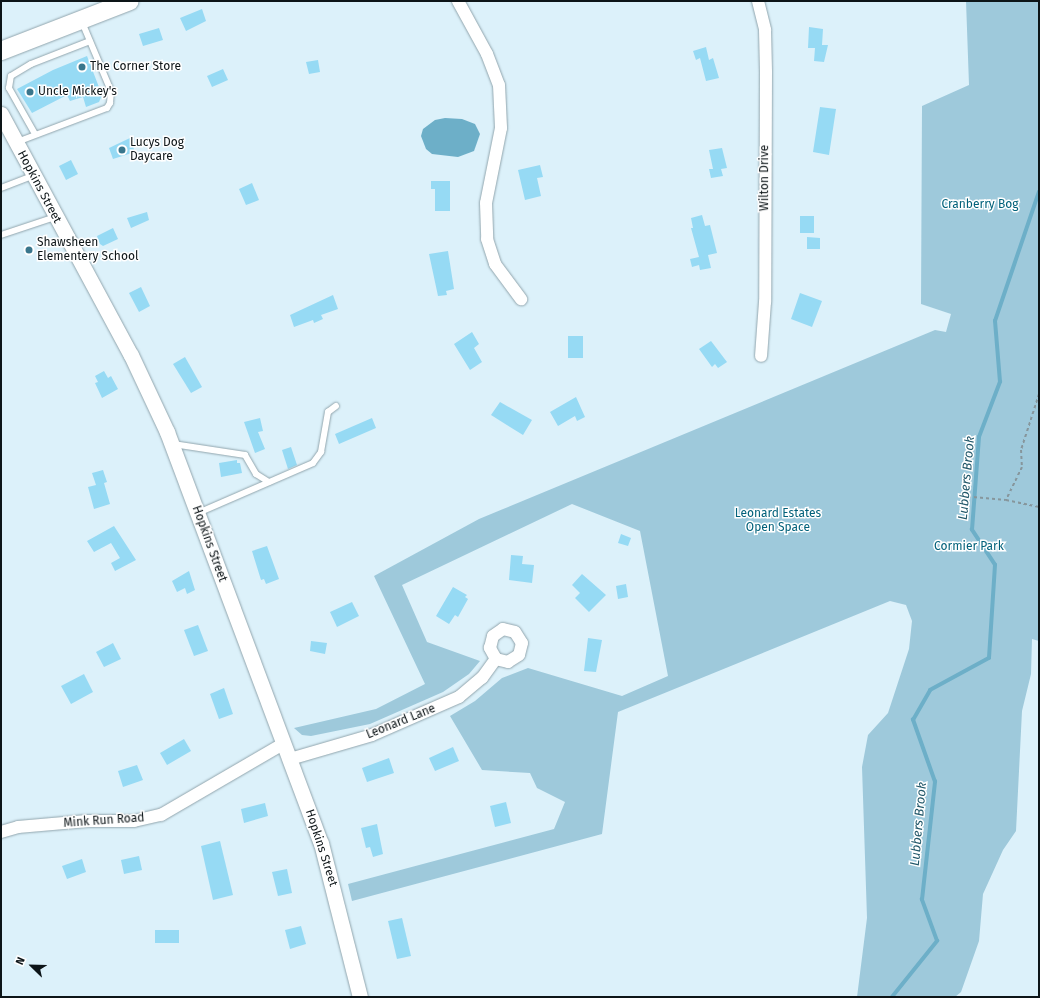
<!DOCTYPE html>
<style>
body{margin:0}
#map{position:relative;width:1040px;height:998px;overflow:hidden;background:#dcf1fa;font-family:"Fira Sans",sans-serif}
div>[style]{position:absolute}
.green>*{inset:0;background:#9ec9db}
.water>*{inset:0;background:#6dafc8}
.stream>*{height:3.5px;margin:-1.75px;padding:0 1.75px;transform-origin:1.75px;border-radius:1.75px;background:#6dafc8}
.building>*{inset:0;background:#96daf4}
.path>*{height:2px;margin-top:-1px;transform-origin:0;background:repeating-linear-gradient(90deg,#86969c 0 3px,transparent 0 6px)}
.roads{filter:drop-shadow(0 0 1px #91a5ad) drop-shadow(0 0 1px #91a5ad)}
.service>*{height:6px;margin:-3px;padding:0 3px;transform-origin:3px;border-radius:3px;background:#fff}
.minor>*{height:12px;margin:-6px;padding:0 6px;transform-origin:6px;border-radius:6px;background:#fff}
.tertiary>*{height:15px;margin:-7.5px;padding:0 7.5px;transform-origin:7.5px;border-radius:7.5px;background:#fff}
.secondary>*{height:18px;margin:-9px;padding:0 9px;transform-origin:9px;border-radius:9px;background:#fff}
.dots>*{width:11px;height:11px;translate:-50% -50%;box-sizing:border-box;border:2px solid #fff;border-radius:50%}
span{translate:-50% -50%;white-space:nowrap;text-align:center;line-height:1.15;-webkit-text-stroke:3px #fff;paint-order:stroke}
.poi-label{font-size:12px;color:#0d1518}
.left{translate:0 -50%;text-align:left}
.street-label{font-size:12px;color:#0d1518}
.park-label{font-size:12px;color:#02617a}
.water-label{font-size:13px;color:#22586a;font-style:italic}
.frame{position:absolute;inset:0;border:2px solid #0d1518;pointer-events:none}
.north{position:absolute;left:12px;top:946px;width:40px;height:40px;-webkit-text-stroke:3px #fff;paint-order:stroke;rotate:293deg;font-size:11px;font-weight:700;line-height:16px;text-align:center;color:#0d1518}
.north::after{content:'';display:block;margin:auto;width:14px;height:18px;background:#0d1518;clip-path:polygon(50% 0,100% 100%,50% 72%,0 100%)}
</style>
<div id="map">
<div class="green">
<i style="clip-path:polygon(966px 1px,1039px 1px,1039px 641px,1032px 639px,1031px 674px,1022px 711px,1016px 831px,1003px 850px,983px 894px,979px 941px,961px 992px,955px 997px,857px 997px,867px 918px,862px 767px,868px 735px,888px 713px,909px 649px,912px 621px,906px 605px,890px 601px,618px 712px,602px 834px,352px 901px,348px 884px,554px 829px,565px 802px,537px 788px,530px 773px,482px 770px,450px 716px,475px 701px,502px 678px,528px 668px,622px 696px,668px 676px,640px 531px,572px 504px,402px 585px,427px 642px,480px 661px,469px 674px,443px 692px,370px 724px,311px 736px,302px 735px,294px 728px,376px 709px,425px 684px,374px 576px,479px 519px,935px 330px,946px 332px,951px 314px,921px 304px,922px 106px,969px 85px)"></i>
</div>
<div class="water">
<i style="clip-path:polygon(445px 118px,462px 119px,475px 124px,480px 134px,474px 151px,458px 157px,432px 154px,426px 149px,421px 136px,423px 129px,435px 120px)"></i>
</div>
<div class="stream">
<i style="left:892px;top:997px;width:72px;rotate:-51.2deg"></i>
<i style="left:937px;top:941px;width:44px;rotate:-110.1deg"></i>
<i style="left:922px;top:900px;width:119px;rotate:-83.7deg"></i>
<i style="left:935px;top:782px;width:66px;rotate:-109.5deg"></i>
<i style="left:913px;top:720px;width:34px;rotate:-60deg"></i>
<i style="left:930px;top:690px;width:67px;rotate:-28.5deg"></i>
<i style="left:989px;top:658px;width:93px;rotate:-86.3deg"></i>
<i style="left:995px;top:565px;width:42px;rotate:-123.3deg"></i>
<i style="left:972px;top:530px;width:93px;rotate:-85.7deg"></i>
<i style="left:979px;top:437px;width:59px;rotate:-69.1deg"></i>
<i style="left:1000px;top:382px;width:61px;rotate:-94.7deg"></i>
<i style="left:995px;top:321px;width:136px;rotate:-71.2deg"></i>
</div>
<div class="building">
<i style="clip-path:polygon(202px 9px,206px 21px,186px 31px,180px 18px)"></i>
<i style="clip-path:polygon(809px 27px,823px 29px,822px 45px,828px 45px,824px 62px,814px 61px,815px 48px,808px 48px)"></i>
<i style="clip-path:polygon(159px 28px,163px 40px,143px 46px,139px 34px)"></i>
<i style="clip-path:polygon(706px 47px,709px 60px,713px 58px,719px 78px,706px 81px,700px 58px,696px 60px,693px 51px)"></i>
<i style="clip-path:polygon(87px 56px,102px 95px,99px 102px,86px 107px,83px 97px,70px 101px,67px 95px,32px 113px,17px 89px,53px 70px)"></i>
<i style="clip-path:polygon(318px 60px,320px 72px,309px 74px,306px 62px)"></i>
<i style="clip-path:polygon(223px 69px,228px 80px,212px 87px,207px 76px)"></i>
<i style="clip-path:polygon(820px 107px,836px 109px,829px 155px,813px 152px)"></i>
<i style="clip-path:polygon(130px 138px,135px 152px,113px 159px,109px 148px)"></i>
<i style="clip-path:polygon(722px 148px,727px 168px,721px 169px,723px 176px,711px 178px,709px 169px,713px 169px,709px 150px)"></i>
<i style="clip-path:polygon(71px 160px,78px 174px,66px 180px,59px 166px)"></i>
<i style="clip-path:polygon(540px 165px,543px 177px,537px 178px,541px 196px,525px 200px,518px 170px)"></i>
<i style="clip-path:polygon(431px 181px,450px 181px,450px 211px,435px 211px,435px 189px,431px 189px)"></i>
<i style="clip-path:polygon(252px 183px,259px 200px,246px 205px,239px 189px)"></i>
<i style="clip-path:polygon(147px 212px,149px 220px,131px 228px,127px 218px)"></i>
<i style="clip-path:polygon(702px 215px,705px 226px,710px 225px,717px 253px,708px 255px,711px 268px,700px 270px,699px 265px,692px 267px,690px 259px,699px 257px,691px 228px,693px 228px,691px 218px)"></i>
<i style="clip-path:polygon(800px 216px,814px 216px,814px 233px,800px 233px)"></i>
<i style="clip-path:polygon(113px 228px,118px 239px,103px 246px,100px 244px,97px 236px)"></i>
<i style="clip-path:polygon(807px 237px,820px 238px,820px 249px,807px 249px)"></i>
<i style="clip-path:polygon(448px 251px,454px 289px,446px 291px,447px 295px,438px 296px,429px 254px)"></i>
<i style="clip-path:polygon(141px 287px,150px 306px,139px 312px,129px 293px)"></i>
<i style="clip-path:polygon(800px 293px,822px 301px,812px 327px,791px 319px)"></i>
<i style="clip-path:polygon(333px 295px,338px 309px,321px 315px,323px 319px,314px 323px,313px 320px,294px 327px,290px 315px)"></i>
<i style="clip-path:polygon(472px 332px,479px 344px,474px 348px,482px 362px,470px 370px,454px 344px)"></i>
<i style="clip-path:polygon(568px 336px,583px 336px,583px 358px,568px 358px)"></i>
<i style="clip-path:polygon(711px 341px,727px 362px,718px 368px,715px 364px,712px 367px,699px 349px)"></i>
<i style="clip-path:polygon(185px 357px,202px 387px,191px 393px,173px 364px)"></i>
<i style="clip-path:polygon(104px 371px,108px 378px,111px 376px,118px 389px,102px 398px,95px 383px,98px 382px,95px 376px)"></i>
<i style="clip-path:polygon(576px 397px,585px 417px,577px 421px,575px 416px,558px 426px,550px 412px)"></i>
<i style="clip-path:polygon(500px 402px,532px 420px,523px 435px,491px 415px)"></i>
<i style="clip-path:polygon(260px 418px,263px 431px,258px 432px,265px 449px,255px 453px,244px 422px)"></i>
<i style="clip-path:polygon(372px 418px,376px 428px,339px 444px,335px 434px)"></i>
<i style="clip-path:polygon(291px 447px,297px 465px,288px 469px,282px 450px)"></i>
<i style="clip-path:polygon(237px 460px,237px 463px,240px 463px,242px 473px,221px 477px,219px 463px)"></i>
<i style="clip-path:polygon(103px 470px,107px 482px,104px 483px,110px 504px,94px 509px,88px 487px,96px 485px,92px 473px)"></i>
<i style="clip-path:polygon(114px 526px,136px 560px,115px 571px,111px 563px,120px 558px,111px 543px,94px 552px,87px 541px)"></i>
<i style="clip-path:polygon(621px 534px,631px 538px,628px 546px,618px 543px)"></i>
<i style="clip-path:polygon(267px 546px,279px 579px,266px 584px,264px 579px,261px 580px,252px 551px)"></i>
<i style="clip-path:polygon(511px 555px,523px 556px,522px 564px,534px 565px,532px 583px,509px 580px)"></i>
<i style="clip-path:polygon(189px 571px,195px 590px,187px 594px,185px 588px,177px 592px,172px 581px)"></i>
<i style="clip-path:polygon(582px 574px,606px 595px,589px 612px,575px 598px,580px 593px,572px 585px)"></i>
<i style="clip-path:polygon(626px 584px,628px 597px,618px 599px,616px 586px)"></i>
<i style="clip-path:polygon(453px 587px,467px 595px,465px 597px,468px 599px,458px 617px,455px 615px,449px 624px,436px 616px)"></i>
<i style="clip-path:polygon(352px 602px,359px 616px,337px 627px,330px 612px)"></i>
<i style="clip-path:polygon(198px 625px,208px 651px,194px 656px,184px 630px)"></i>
<i style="clip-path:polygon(588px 638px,602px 640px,596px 672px,584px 671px)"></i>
<i style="clip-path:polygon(311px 641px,327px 643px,325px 654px,310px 651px)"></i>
<i style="clip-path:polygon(113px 643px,121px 659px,104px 667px,96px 652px)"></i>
<i style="clip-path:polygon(84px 674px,93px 692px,71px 704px,61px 686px)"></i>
<i style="clip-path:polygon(224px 688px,233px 714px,219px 719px,210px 694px)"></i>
<i style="clip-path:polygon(184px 739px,191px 751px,167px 765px,160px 753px)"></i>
<i style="clip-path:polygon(453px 747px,459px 761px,435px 771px,429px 758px)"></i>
<i style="clip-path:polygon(389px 758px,394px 773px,367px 782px,362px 768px)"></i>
<i style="clip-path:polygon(137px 765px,143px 780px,123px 787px,118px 771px)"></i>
<i style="clip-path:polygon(506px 802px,511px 823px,495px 827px,490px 806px)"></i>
<i style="clip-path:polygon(265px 803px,268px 816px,244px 823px,241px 809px)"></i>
<i style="clip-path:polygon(377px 824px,383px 854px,373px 857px,370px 847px,366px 848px,361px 828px)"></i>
<i style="clip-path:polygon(220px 841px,233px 895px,213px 900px,201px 846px)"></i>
<i style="clip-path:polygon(139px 856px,142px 870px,124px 874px,121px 860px)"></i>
<i style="clip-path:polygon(82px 859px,86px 872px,67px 879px,62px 866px)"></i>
<i style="clip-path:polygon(287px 869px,292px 893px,278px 896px,272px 872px)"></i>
<i style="clip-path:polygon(402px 918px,411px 956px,397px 959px,388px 921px)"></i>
<i style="clip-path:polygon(301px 926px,306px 944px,290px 949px,285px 930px)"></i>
<i style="clip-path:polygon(155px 930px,179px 930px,179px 943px,155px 943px)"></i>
</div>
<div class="path">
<i style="left:1039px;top:394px;width:59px;rotate:107.8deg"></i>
<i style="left:1021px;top:450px;width:17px;rotate:87deg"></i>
<i style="left:1022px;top:467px;width:37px;rotate:116deg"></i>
<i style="left:1006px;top:500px;width:34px;rotate:12deg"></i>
<i style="left:962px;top:496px;width:44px;rotate:5.2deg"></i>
</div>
<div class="roads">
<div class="service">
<i style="left:35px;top:134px;width:53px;rotate:-119.5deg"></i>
<i style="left:9px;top:88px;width:12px;rotate:-81deg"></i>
<i style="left:11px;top:76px;width:23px;rotate:-31deg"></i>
<i style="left:31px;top:64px;width:63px;rotate:-21.3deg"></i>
<i style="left:17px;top:142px;width:96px;rotate:-20.7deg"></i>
<i style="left:107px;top:108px;width:6px;rotate:-59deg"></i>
<i style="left:110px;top:103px;width:12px;rotate:-85deg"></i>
<i style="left:111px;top:91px;width:75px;rotate:-112.8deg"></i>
<i style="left:1px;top:188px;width:34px;rotate:-21deg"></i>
<i style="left:1px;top:235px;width:57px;rotate:-18.4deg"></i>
<i style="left:173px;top:444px;width:73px;rotate:8.7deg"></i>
<i style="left:245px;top:455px;width:22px;rotate:60deg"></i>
<i style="left:256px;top:474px;width:15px;rotate:32deg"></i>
<i style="left:198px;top:513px;width:125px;rotate:-23.5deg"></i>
<i style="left:313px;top:463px;width:14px;rotate:-54deg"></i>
<i style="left:321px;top:452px;width:41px;rotate:-80.1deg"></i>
<i style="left:328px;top:412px;width:10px;rotate:-37deg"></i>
</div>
<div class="minor">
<i style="left:458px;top:1px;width:60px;rotate:61.3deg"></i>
<i style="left:487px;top:54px;width:33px;rotate:69deg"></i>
<i style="left:499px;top:85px;width:43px;rotate:87.3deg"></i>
<i style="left:501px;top:128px;width:76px;rotate:101.3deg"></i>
<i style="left:486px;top:203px;width:36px;rotate:88deg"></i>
<i style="left:487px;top:239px;width:26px;rotate:72deg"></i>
<i style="left:495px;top:264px;width:44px;rotate:53.4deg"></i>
<i style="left:758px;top:1px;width:30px;rotate:76deg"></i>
<i style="left:765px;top:30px;width:42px;rotate:88.6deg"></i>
<i style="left:766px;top:72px;width:230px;rotate:90.2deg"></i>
<i style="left:765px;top:302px;width:54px;rotate:94.2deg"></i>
<i style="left:290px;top:759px;width:85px;rotate:-16.3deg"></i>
<i style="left:372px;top:735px;width:95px;rotate:-23.6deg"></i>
<i style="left:459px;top:697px;width:30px;rotate:-40deg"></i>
<i style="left:482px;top:678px;width:24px;rotate:-54deg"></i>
<i style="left:496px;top:659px;width:13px;rotate:-119deg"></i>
<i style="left:490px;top:648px;width:12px;rotate:-76deg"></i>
<i style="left:493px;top:636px;width:12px;rotate:-35deg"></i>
<i style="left:503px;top:629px;width:12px;rotate:14deg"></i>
<i style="left:515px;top:632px;width:13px;rotate:58deg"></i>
<i style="left:522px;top:643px;width:12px;rotate:104deg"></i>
<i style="left:519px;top:655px;width:13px;rotate:148deg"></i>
<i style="left:508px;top:662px;width:12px;rotate:-166deg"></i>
<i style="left:1px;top:832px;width:18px;rotate:-16deg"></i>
<i style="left:18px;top:827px;width:69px;rotate:-5deg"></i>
<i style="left:87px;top:821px;width:47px"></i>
<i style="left:134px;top:821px;width:28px;rotate:-13deg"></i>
<i style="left:161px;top:815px;width:141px;rotate:-30.2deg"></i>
</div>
<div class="tertiary">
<i style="left:1px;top:114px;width:274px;rotate:61.7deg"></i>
<i style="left:131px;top:355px;width:85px;rotate:64.9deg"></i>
<i style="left:167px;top:432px;width:439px;rotate:69.5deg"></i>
<i style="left:321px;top:843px;width:159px;rotate:75.8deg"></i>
</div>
<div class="secondary">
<i style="left:1px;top:51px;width:138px;rotate:-21.2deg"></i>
</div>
</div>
<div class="dots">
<i style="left:82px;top:67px;background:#39768c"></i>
<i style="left:30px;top:92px;background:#39768c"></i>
<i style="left:122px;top:150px;background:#39768c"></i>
<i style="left:29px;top:250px;background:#39768c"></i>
</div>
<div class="poi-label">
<span class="left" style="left:90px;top:67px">The Corner Store</span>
<span class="left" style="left:38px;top:92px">Uncle Mickey's</span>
<span class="left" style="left:130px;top:150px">Lucys Dog<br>Daycare</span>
<span class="left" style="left:37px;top:250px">Shawsheen<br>Elementery School</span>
</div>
<div class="street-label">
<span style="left:765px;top:178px;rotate:-90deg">Wilton Drive</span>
<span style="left:39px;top:187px;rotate:62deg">Hopkins Street</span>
<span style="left:209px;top:544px;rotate:70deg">Hopkins Street</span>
<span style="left:401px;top:722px;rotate:-22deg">Leonard Lane</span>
<span style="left:104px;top:821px;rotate:-4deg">Mink Run Road</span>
<span style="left:321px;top:848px;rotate:72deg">Hopkins Street</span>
</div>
<div class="park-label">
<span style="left:980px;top:205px">Cranberry Bog</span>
<span style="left:778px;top:521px">Leonard Estates<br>Open Space</span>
<span style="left:969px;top:547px">Cormier Park</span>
</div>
<div class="water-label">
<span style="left:967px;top:478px;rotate:-85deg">Lubbers Brook</span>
<span style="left:919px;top:824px;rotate:-85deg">Lubbers Brook</span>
</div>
<div class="frame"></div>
<div class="north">N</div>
</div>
